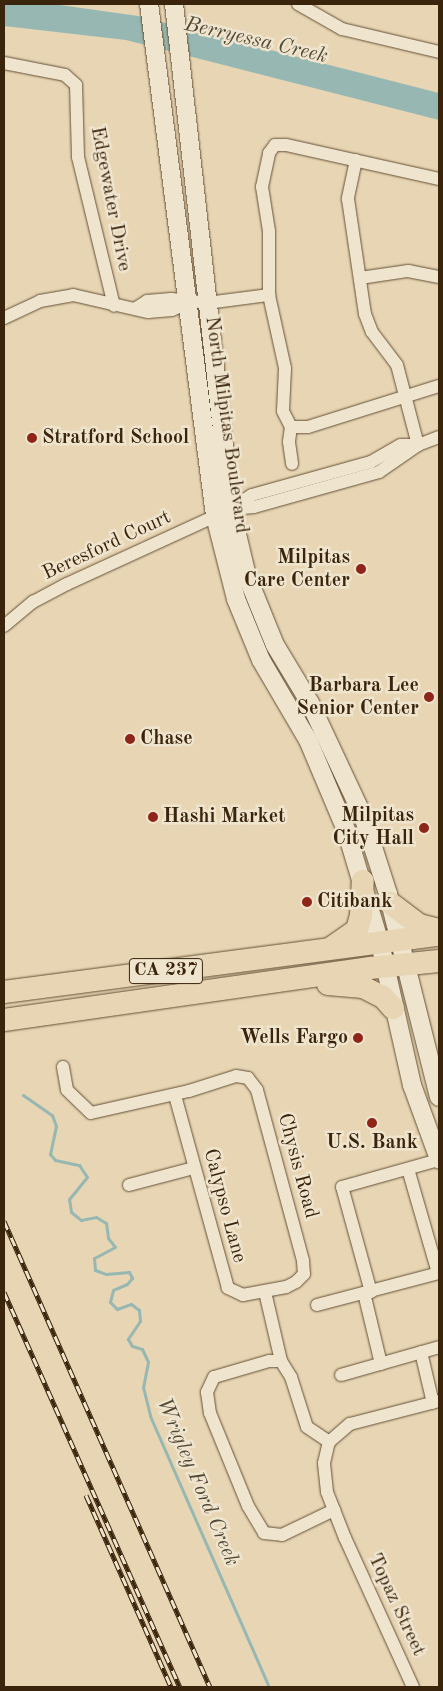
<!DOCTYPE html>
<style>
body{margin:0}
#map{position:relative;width:443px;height:1691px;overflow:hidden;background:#e7d5b4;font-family:"Old Standard TT",serif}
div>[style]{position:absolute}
.water>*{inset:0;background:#97b8b2}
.stream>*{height:3px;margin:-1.5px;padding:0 1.5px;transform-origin:1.5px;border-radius:1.5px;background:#97b8b2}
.roads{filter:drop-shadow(0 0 1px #655035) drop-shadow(0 0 1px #655035)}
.street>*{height:12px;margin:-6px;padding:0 6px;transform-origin:6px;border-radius:6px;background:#efe4ce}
.secondary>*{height:18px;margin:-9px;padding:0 9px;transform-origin:9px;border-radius:9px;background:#efe4ce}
.highway>*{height:22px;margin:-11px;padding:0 11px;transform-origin:11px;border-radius:11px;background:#e7d5b4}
.rail>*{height:5px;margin-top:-2.5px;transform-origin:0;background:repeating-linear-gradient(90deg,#efe4ce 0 9px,#3a240b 0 18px);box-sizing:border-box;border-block:1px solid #3a240b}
.dots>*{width:14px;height:14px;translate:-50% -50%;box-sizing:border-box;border:2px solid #efe4ce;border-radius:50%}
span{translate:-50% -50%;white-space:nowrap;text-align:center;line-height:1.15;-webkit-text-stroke:5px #efe4ce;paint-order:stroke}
.shield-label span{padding:1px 4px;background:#efe4ce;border:1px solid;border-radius:4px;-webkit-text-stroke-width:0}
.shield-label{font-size:19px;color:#3a240b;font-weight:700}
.street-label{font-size:20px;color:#3a240b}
.poi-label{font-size:20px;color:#3a240b;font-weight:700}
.left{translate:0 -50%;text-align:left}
.right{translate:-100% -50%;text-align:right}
.water-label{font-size:21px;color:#514935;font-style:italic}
.frame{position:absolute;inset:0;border:5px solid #3a240b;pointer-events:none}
</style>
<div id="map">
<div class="water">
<i style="clip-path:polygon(4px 4px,53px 4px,138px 16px,439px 93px,439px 120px,126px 40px,4px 26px)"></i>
</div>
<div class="stream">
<i style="left:23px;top:1095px;width:35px;rotate:35deg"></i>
<i style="left:52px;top:1115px;width:12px;rotate:70deg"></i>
<i style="left:56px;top:1126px;width:29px;rotate:102deg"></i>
<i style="left:50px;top:1154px;width:8px;rotate:50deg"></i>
<i style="left:55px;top:1160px;width:25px;rotate:12deg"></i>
<i style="left:79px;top:1165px;width:14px;rotate:56deg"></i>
<i style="left:87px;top:1177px;width:28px;rotate:129deg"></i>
<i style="left:69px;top:1199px;width:13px;rotate:81deg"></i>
<i style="left:71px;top:1212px;width:13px;rotate:39deg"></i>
<i style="left:81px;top:1220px;width:15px;rotate:-11deg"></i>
<i style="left:96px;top:1217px;width:12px;rotate:31deg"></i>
<i style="left:106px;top:1223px;width:15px;rotate:82deg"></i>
<i style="left:108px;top:1238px;width:11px;rotate:52deg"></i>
<i style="left:115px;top:1247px;width:24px;rotate:152deg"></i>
<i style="left:94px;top:1258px;width:12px;rotate:85deg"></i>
<i style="left:95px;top:1270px;width:12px;rotate:20deg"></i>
<i style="left:106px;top:1274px;width:23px;rotate:-5deg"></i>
<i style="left:129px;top:1272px;width:7px;rotate:63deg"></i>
<i style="left:132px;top:1278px;width:8px;rotate:130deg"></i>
<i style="left:127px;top:1284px;width:15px;rotate:157deg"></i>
<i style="left:113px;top:1290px;width:12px;rotate:104deg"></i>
<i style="left:110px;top:1302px;width:10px;rotate:45deg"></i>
<i style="left:117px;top:1309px;width:15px;rotate:-20deg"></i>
<i style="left:131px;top:1304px;width:10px;rotate:37deg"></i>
<i style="left:139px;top:1310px;width:11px;rotate:85deg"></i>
<i style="left:140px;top:1321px;width:22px;rotate:124deg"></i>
<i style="left:128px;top:1339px;width:8px;rotate:60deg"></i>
<i style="left:132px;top:1346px;width:10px;rotate:17deg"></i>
<i style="left:142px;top:1349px;width:14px;rotate:65deg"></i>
<i style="left:148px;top:1362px;width:25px;rotate:101deg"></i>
<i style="left:143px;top:1387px;width:30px;rotate:76deg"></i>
<i style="left:150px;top:1416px;width:296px;rotate:66.3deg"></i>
</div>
<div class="roads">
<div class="street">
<i style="left:298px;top:4px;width:51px;rotate:29.6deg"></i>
<i style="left:342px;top:29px;width:100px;rotate:13.3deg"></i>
<i style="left:4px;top:63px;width:62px;rotate:11.1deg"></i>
<i style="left:65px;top:75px;width:15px;rotate:42deg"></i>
<i style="left:76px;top:85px;width:72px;rotate:88.4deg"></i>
<i style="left:78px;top:157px;width:153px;rotate:76.4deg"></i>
<i style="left:356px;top:160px;width:40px;rotate:102deg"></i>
<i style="left:348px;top:199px;width:116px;rotate:81.6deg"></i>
<i style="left:365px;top:314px;width:19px;rotate:69deg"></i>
<i style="left:372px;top:332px;width:41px;rotate:52.9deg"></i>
<i style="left:397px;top:365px;width:83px;rotate:75.3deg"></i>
<i style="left:360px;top:278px;width:49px;rotate:-8.3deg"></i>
<i style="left:408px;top:271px;width:32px;rotate:11deg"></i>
<i style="left:136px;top:308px;width:13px;rotate:-32deg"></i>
<i style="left:147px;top:301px;width:24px;rotate:-5deg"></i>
<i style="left:171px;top:299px;width:36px;rotate:6deg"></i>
<i style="left:207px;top:303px;width:63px;rotate:-7.4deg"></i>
<i style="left:4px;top:318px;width:40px;rotate:-25deg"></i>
<i style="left:40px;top:301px;width:34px;rotate:-10deg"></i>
<i style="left:73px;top:295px;width:77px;rotate:12.8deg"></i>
<i style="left:148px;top:312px;width:24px;rotate:-5deg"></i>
<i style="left:172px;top:310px;width:17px;rotate:-25deg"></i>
<i style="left:291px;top:427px;width:18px;rotate:-117deg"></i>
<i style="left:283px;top:411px;width:43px;rotate:-87.3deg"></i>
<i style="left:285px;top:368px;width:75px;rotate:-102.4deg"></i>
<i style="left:269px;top:295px;width:64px;rotate:-90deg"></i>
<i style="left:269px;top:231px;width:45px;rotate:-99deg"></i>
<i style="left:262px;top:187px;width:35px;rotate:-78deg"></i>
<i style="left:269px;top:153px;width:10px;rotate:-53deg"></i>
<i style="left:275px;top:145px;width:11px"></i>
<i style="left:286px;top:145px;width:157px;rotate:12.5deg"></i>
<i style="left:291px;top:427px;width:17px"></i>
<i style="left:308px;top:427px;width:137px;rotate:-17.4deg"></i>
<i style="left:291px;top:427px;width:15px;rotate:98deg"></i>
<i style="left:289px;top:442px;width:22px;rotate:82deg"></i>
<i style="left:231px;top:509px;width:23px;rotate:-5deg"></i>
<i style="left:254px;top:507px;width:130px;rotate:-15.6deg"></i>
<i style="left:379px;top:472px;width:47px;rotate:-34.7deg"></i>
<i style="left:418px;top:445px;width:22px;rotate:-21deg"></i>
<i style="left:4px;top:626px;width:38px;rotate:-40deg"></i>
<i style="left:33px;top:602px;width:38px;rotate:-28deg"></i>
<i style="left:67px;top:584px;width:180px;rotate:-24.6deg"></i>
<i style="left:231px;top:509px;width:25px;rotate:-34deg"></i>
<i style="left:252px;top:495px;width:123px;rotate:-15.5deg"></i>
<i style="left:371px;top:462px;width:34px;rotate:-30deg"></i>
<i style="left:401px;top:445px;width:17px"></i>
<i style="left:63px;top:1067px;width:23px;rotate:80deg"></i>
<i style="left:67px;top:1090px;width:33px;rotate:44deg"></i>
<i style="left:91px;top:1113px;width:100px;rotate:-12.7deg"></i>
<i style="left:189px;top:1091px;width:49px;rotate:-17.7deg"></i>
<i style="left:236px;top:1076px;width:12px;rotate:9deg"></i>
<i style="left:248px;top:1078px;width:15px;rotate:53deg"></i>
<i style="left:257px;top:1090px;width:177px;rotate:74.9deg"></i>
<i style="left:303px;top:1261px;width:13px;rotate:86deg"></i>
<i style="left:304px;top:1274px;width:11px;rotate:135deg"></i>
<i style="left:296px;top:1282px;width:11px;rotate:153deg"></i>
<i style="left:286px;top:1287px;width:44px;rotate:169.5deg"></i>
<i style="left:243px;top:1295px;width:17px;rotate:-155deg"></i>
<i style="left:228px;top:1288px;width:200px;rotate:-105.4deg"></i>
<i style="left:408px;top:1169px;width:108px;rotate:73.9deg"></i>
<i style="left:129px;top:1185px;width:67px;rotate:-14.7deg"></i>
<i style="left:265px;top:1292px;width:71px;rotate:76.9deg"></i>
<i style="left:281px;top:1361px;width:19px;rotate:58deg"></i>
<i style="left:291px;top:1377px;width:52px;rotate:72.3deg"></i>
<i style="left:307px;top:1427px;width:27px;rotate:34deg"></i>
<i style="left:371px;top:1292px;width:109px;rotate:-105.4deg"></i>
<i style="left:342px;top:1187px;width:101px;rotate:-15.6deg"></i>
<i style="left:364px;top:1293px;width:73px;rotate:76.5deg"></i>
<i style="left:317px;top:1305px;width:126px;rotate:-14.7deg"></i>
<i style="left:421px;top:1352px;width:52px;rotate:76.8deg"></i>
<i style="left:281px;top:1361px;width:12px;rotate:180deg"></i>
<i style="left:269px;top:1361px;width:57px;rotate:163.8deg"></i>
<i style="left:214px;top:1377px;width:17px;rotate:115deg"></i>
<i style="left:207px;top:1392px;width:21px;rotate:82deg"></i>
<i style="left:210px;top:1413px;width:100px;rotate:67.8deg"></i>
<i style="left:248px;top:1506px;width:31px;rotate:59deg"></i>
<i style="left:264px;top:1533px;width:18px;rotate:6deg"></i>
<i style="left:282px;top:1535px;width:58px;rotate:-25.7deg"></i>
<i style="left:341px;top:1375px;width:102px;rotate:-15.9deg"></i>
<i style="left:413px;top:1687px;width:164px;rotate:-114.5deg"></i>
<i style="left:345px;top:1538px;width:49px;rotate:-111.4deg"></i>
<i style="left:327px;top:1492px;width:29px;rotate:-96deg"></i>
<i style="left:324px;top:1463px;width:22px;rotate:-77deg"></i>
<i style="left:329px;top:1442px;width:28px;rotate:-41deg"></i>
<i style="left:350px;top:1424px;width:92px;rotate:-14.5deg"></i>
</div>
<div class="secondary">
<i style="left:149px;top:4px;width:516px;rotate:82.65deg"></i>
<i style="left:215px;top:516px;width:86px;rotate:75.8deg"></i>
<i style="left:236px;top:599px;width:66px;rotate:67.7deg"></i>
<i style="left:261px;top:660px;width:93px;rotate:59.6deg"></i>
<i style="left:308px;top:740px;width:98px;rotate:67.1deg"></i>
<i style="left:346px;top:830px;width:118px;rotate:73.3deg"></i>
<i style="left:380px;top:943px;width:146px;rotate:77.3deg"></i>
<i style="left:412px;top:1085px;width:79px;rotate:70deg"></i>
<i style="left:174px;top:4px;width:508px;rotate:83.56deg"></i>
<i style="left:231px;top:509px;width:69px;rotate:76.6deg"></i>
<i style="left:247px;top:576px;width:74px;rotate:67.9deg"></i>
<i style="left:275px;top:645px;width:68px;rotate:58.9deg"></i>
<i style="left:310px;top:703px;width:125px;rotate:64.9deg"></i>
<i style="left:363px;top:816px;width:82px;rotate:72.2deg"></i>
<i style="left:388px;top:894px;width:209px;rotate:75.9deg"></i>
</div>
<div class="highway">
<i style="left:390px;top:903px;width:36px;rotate:37deg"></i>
<i style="left:419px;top:925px;width:21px;rotate:14deg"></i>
<i style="left:331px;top:948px;width:32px;rotate:-35deg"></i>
<i style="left:357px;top:930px;width:16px;rotate:-75deg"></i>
<i style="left:361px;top:915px;width:34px;rotate:-87deg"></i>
<i style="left:328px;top:984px;width:35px;rotate:5deg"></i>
<i style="left:363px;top:987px;width:22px;rotate:27deg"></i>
<i style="left:383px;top:997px;width:15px;rotate:48deg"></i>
<i style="left:4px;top:992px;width:439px;rotate:-7.5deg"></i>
<i style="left:4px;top:1020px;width:370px;rotate:-8.1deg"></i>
<i style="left:370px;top:968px;width:69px;rotate:-5.8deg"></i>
</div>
</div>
<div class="rail">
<i style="left:4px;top:1221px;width:510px;rotate:66.15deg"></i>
<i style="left:4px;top:1292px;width:432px;rotate:66deg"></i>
<i style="left:86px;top:1495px;width:210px;rotate:66.1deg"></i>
</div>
<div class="dots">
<i style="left:32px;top:438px;background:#8f2418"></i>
<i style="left:361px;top:569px;background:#8f2418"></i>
<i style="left:429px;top:697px;background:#8f2418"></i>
<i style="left:130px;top:739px;background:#8f2418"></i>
<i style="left:153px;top:817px;background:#8f2418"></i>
<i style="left:424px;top:828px;background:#8f2418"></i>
<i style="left:307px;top:902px;background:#8f2418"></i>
<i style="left:358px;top:1038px;background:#8f2418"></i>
<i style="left:372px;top:1123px;background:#8f2418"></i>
</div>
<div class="shield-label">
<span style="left:166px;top:971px">CA 237</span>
</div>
<div class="street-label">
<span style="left:110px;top:199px;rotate:79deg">Edgewater Drive</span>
<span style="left:226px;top:425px;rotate:82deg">North Milpitas Boulevard</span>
<span style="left:107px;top:546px;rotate:-25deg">Beresford Court</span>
<span style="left:297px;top:1166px;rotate:75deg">Chysis Road</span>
<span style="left:224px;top:1206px;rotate:75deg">Calypso Lane</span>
<span style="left:396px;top:1605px;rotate:65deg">Topaz Street</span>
</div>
<div class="poi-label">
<span class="left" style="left:42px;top:438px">Stratford School</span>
<span class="right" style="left:350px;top:570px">Milpitas<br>Care Center</span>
<span class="right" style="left:419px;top:698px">Barbara Lee<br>Senior Center</span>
<span class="left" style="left:140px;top:739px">Chase</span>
<span class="right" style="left:414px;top:828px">Milpitas<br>City Hall</span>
<span class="left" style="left:163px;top:817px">Hashi Market</span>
<span class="left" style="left:317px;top:902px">Citibank</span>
<span class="right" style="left:348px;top:1038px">Wells Fargo</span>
<span style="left:372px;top:1143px">U.S. Bank</span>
</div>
<div class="water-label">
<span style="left:256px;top:41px;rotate:13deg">Berryessa Creek</span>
<span style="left:197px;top:1482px;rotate:67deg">Wrigley Ford Creek</span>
</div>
<div class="frame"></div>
</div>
